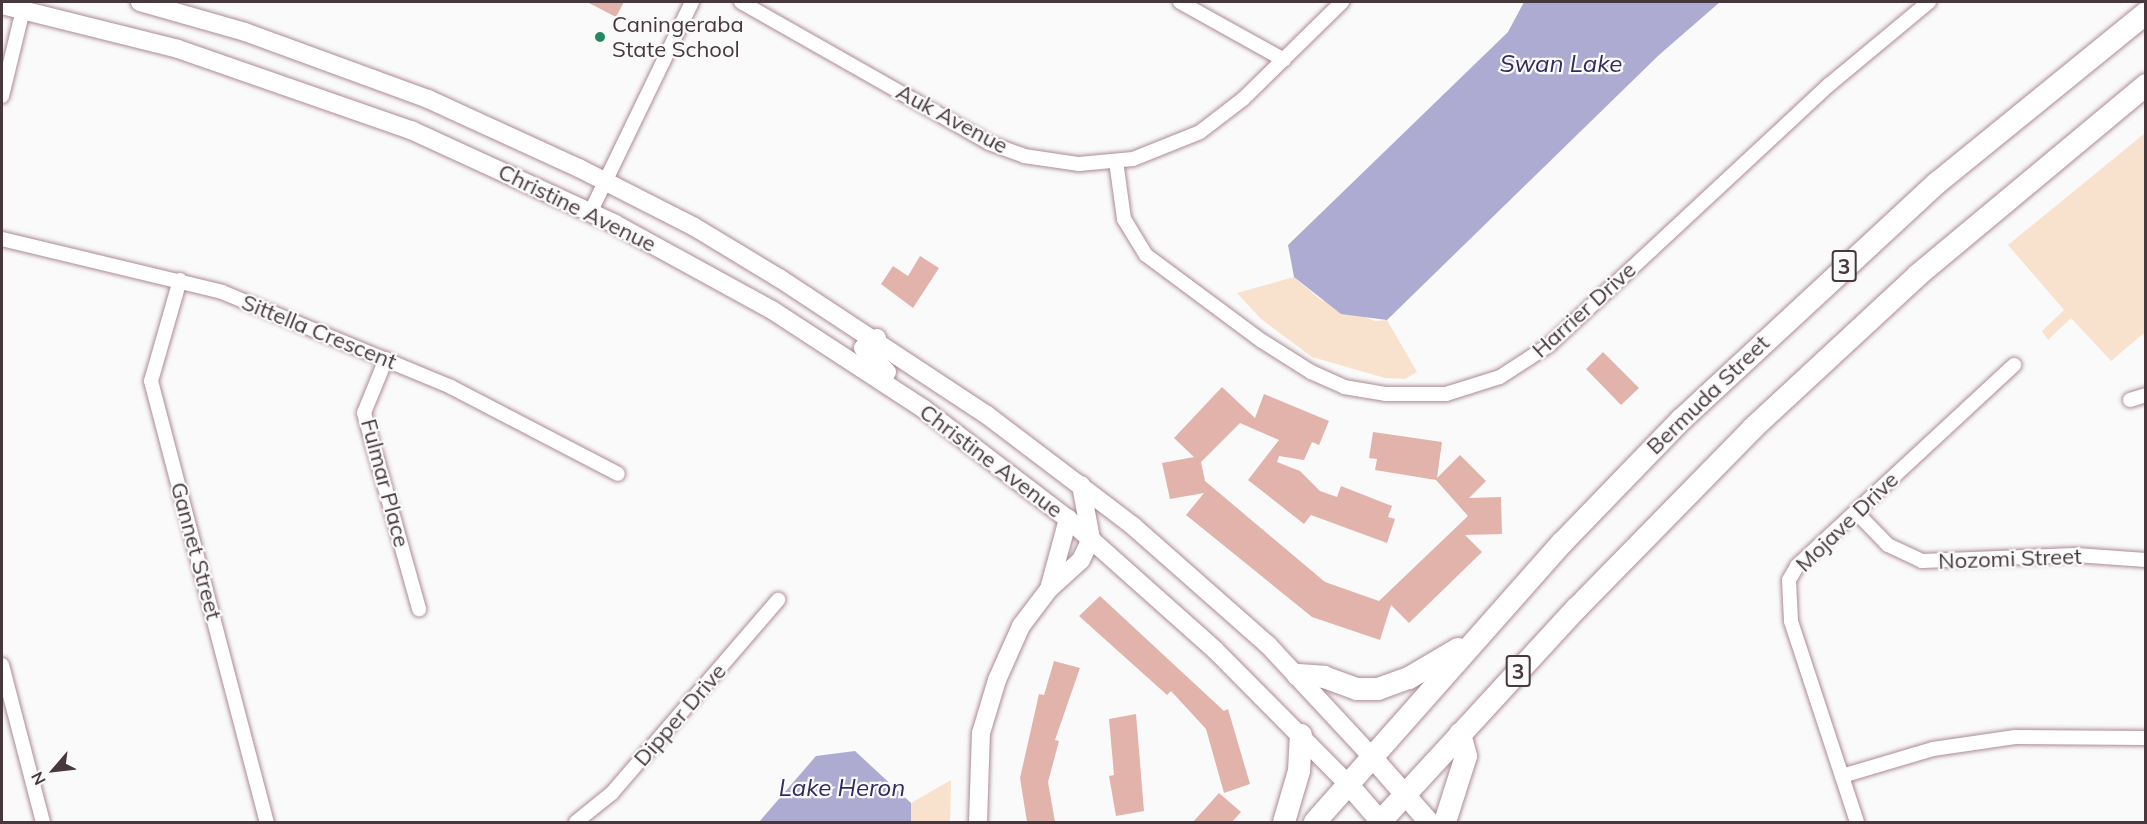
<!DOCTYPE html>
<style>
body{margin:0}
#map{position:relative;width:2147px;height:824px;overflow:hidden;background:#fafafa;font-family:Mulish,sans-serif}
div>[style]{position:absolute}
.green>*{inset:0;background:#f9e2cd}
.water>*{inset:0;background:#aeabd2}
.building>*{inset:0;background:#e2b3ab}
.roads{filter:drop-shadow(0 0 2px #ad8a96) drop-shadow(0 0 2px #ad8a96)}
.minor>*{height:14px;margin:-7px;padding:0 7px;transform-origin:7px;border-radius:7px;background:#fff}
.tertiary>*{height:18px;margin:-9px;padding:0 9px;transform-origin:9px;border-radius:9px;background:#fff}
.secondary>*{height:20px;margin:-10px;padding:0 10px;transform-origin:10px;border-radius:10px;background:#fff}
.primary>*{height:22px;margin:-11px;padding:0 11px;transform-origin:11px;border-radius:11px;background:#fff}
.dots>*{width:16px;height:16px;translate:-50% -50%;box-sizing:border-box;border:3px solid #fafafa;border-radius:50%}
span{translate:-50% -50%;white-space:nowrap;text-align:center;line-height:1.15;-webkit-text-stroke:4.5px #fafafa;paint-order:stroke}
.shield-label span{padding:2px 4px;background:#fafafa;border:2px solid;border-radius:4px;-webkit-text-stroke-width:0}
.shield-label{font-size:21px;color:#47383d;font-weight:700}
.poi-label{font-size:22px;color:#47383d}
.left{translate:0 -50%;text-align:left}
.street-label{font-size:22px;color:#47383d}
.water-label{font-size:24px;color:#332a5d;font-style:italic}
.frame{position:absolute;inset:0;border:3px solid #47383d;pointer-events:none}
.north{position:absolute;left:24px;top:740px;width:60px;height:60px;-webkit-text-stroke:4px #fafafa;paint-order:stroke;rotate:242deg;font-size:16px;font-weight:700;line-height:24px;text-align:center;color:#47383d}
.north::after{content:'';display:block;margin:auto;width:21px;height:27px;background:#47383d;clip-path:polygon(50% 0,100% 100%,50% 72%,0 100%)}
</style>
<div id="map">
<div class="green">
<i style="clip-path:polygon(2145px 133px,2145px 332px,2111px 361px,2071px 318px,2048px 340px,2042px 331px,2064px 310px,2008px 245px)"></i>
<i style="clip-path:polygon(1294px 277px,1321px 300px,1375px 321px,1387px 320px,1417px 372px,1405px 379px,1385px 378px,1312px 357px,1261px 319px,1237px 293px)"></i>
<i style="clip-path:polygon(951px 780px,950px 822px,911px 822px,911px 803px)"></i>
</div>
<div class="water">
<i style="clip-path:polygon(1524px 2px,1720px 2px,1659px 55px,1387px 320px,1341px 314px,1294px 277px,1288px 245px,1508px 32px)"></i>
<i style="clip-path:polygon(855px 751px,911px 803px,911px 822px,759px 822px,816px 756px)"></i>
</div>
<div class="building">
<i style="clip-path:polygon(587px 2px,624px 2px,616px 17px)"></i>
<i style="clip-path:polygon(920px 256px,939px 268px,913px 308px,881px 284px,893px 266px,908px 276px)"></i>
<i style="clip-path:polygon(1603px 352px,1639px 388px,1621px 405px,1586px 369px)"></i>
<i style="clip-path:polygon(1222px 387px,1255px 418px,1264px 394px,1329px 421px,1319px 445px,1312px 442px,1304px 460px,1279px 456px,1277px 462px,1300px 471px,1320px 491px,1337px 497px,1341px 486px,1392px 506px,1388px 517px,1395px 519px,1387px 543px,1311px 515px,1304px 524px,1248px 480px,1279px 440px,1240px 423px,1201px 462px,1205px 481px,1325px 582px,1379px 601px,1468px 516px,1436px 480px,1375px 470px,1377px 459px,1369px 458px,1373px 432px,1442px 442px,1437px 478px,1460px 455px,1486px 481px,1469px 498px,1501px 497px,1502px 534px,1465px 535px,1482px 552px,1409px 623px,1391px 605px,1380px 640px,1312px 617px,1186px 515px,1204px 493px,1170px 499px,1162px 463px,1194px 457px,1174px 438px)"></i>
<i style="clip-path:polygon(1100px 596px,1224px 711px,1228px 709px,1250px 784px,1224px 793px,1206px 729px,1171px 691px,1167px 695px,1079px 616px)"></i>
<i style="clip-path:polygon(1054px 661px,1080px 668px,1055px 740px,1059px 741px,1048px 782px,1055px 822px,1027px 822px,1020px 778px,1039px 694px,1044px 695px)"></i>
<i style="clip-path:polygon(1136px 714px,1144px 811px,1116px 816px,1109px 776px,1114px 775px,1109px 719px)"></i>
<i style="clip-path:polygon(1219px 793px,1241px 812px,1232px 822px,1193px 822px)"></i>
</div>
<div class="roads">
<div class="minor">
<i style="left:741px;top:2px;width:285px;rotate:29.6deg"></i>
<i style="left:989px;top:143px;width:37px;rotate:20deg"></i>
<i style="left:1024px;top:156px;width:56px;rotate:8.3deg"></i>
<i style="left:1079px;top:164px;width:54px;rotate:-5.3deg"></i>
<i style="left:1133px;top:159px;width:72px;rotate:-21.9deg"></i>
<i style="left:1200px;top:132px;width:54px;rotate:-37.5deg"></i>
<i style="left:1243px;top:99px;width:139px;rotate:-44.4deg"></i>
<i style="left:1180px;top:2px;width:119px;rotate:29.1deg"></i>
<i style="left:2px;top:96px;width:97px;rotate:-76.3deg"></i>
<i style="left:1116px;top:161px;width:59px;rotate:82.1deg"></i>
<i style="left:1124px;top:219px;width:42px;rotate:58.6deg"></i>
<i style="left:1146px;top:255px;width:144px;rotate:36.6deg"></i>
<i style="left:1262px;top:341px;width:58px;rotate:32.3deg"></i>
<i style="left:1311px;top:372px;width:36px;rotate:24deg"></i>
<i style="left:1344px;top:387px;width:43px;rotate:9.5deg"></i>
<i style="left:1386px;top:394px;width:60px"></i>
<i style="left:1446px;top:394px;width:57px;rotate:-17.5deg"></i>
<i style="left:1500px;top:377px;width:59px;rotate:-33.1deg"></i>
<i style="left:1549px;top:345px;width:382px;rotate:-42.9deg"></i>
<i style="left:1829px;top:85px;width:130px;rotate:-39.7deg"></i>
<i style="left:591px;top:211px;width:232px;rotate:-64.2deg"></i>
<i style="left:2px;top:239px;width:226px;rotate:13.5deg"></i>
<i style="left:222px;top:292px;width:248px;rotate:22.5deg"></i>
<i style="left:451px;top:387px;width:188px;rotate:27.5deg"></i>
<i style="left:180px;top:280px;width:105px;rotate:106deg"></i>
<i style="left:151px;top:381px;width:456px;rotate:75.3deg"></i>
<i style="left:386px;top:359px;width:58px;rotate:112.2deg"></i>
<i style="left:364px;top:413px;width:204px;rotate:74.3deg"></i>
<i style="left:2130px;top:400px;width:17px;rotate:-17deg"></i>
<i style="left:1856px;top:512px;width:46px;rotate:45.9deg"></i>
<i style="left:1888px;top:545px;width:38px;rotate:25deg"></i>
<i style="left:1922px;top:561px;width:154px;rotate:-2.2deg"></i>
<i style="left:2076px;top:555px;width:70px;rotate:4.1deg"></i>
<i style="left:2px;top:665px;width:162px;rotate:75.4deg"></i>
<i style="left:1842px;top:776px;width:95px;rotate:-16.5deg"></i>
<i style="left:1933px;top:749px;width:83px;rotate:-8.3deg"></i>
<i style="left:2015px;top:737px;width:131px;rotate:0.4deg"></i>
<i style="left:576px;top:822px;width:46px;rotate:-38.9deg"></i>
<i style="left:612px;top:793px;width:255px;rotate:-49.3deg"></i>
<i style="left:1857px;top:822px;width:212px;rotate:-108.2deg"></i>
<i style="left:1791px;top:621px;width:41px;rotate:-92.8deg"></i>
<i style="left:1789px;top:580px;width:16px;rotate:-60deg"></i>
<i style="left:1797px;top:566px;width:296px;rotate:-42.8deg"></i>
</div>
<div class="tertiary">
<i style="left:140px;top:2px;width:109px;rotate:15.9deg"></i>
<i style="left:245px;top:32px;width:195px;rotate:20.1deg"></i>
<i style="left:428px;top:99px;width:166px;rotate:24.6deg"></i>
<i style="left:579px;top:168px;width:128px;rotate:27deg"></i>
<i style="left:693px;top:226px;width:100px;rotate:31.2deg"></i>
<i style="left:779px;top:278px;width:249px;rotate:33.4deg"></i>
<i style="left:987px;top:415px;width:183px;rotate:37.2deg"></i>
<i style="left:1133px;top:526px;width:180px;rotate:41.4deg"></i>
<i style="left:1268px;top:645px;width:153px;rotate:47.1deg"></i>
<i style="left:2px;top:5px;width:181px;rotate:14deg"></i>
<i style="left:178px;top:49px;width:247px;rotate:19.2deg"></i>
<i style="left:411px;top:130px;width:225px;rotate:24.7deg"></i>
<i style="left:615px;top:224px;width:179px;rotate:28.7deg"></i>
<i style="left:772px;top:310px;width:181px;rotate:33.1deg"></i>
<i style="left:924px;top:409px;width:181px;rotate:37.4deg"></i>
<i style="left:1068px;top:519px;width:197px;rotate:41.7deg"></i>
<i style="left:1215px;top:650px;width:190px;rotate:45.2deg"></i>
<i style="left:877px;top:338px;width:17px;rotate:144deg"></i>
<i style="left:863px;top:348px;width:34px;rotate:45deg"></i>
<i style="left:1049px;top:589px;width:73px;rotate:-74.8deg"></i>
<i style="left:978px;top:822px;width:89px;rotate:-88.1deg"></i>
<i style="left:981px;top:733px;width:55px;rotate:-73.2deg"></i>
<i style="left:997px;top:680px;width:59px;rotate:-66deg"></i>
<i style="left:1021px;top:626px;width:46px;rotate:-52.9deg"></i>
<i style="left:1049px;top:589px;width:43px;rotate:-42.2deg"></i>
<i style="left:1081px;top:560px;width:23px;rotate:-65deg"></i>
<i style="left:1091px;top:539px;width:55px;rotate:-100.5deg"></i>
</div>
<div class="secondary">
<i style="left:1372px;top:757px;width:86px;rotate:48.8deg"></i>
<i style="left:1349px;top:785px;width:49px;rotate:49.1deg"></i>
</div>
<div class="primary">
<i style="left:1298px;top:675px;width:26px;rotate:4deg"></i>
<i style="left:1324px;top:677px;width:35px;rotate:20deg"></i>
<i style="left:1357px;top:689px;width:21px"></i>
<i style="left:1378px;top:689px;width:33px;rotate:-20deg"></i>
<i style="left:1409px;top:678px;width:57px;rotate:-30.6deg"></i>
<i style="left:1284px;top:822px;width:53px;rotate:-73.6deg"></i>
<i style="left:1299px;top:771px;width:36px;rotate:-87deg"></i>
<i style="left:1315px;top:822px;width:374px;rotate:-48.5deg"></i>
<i style="left:1563px;top:542px;width:170px;rotate:-46deg"></i>
<i style="left:1681px;top:420px;width:349px;rotate:-42.8deg"></i>
<i style="left:1937px;top:183px;width:269px;rotate:-39.1deg"></i>
<i style="left:1380px;top:822px;width:291px;rotate:-47.4deg"></i>
<i style="left:1577px;top:608px;width:252px;rotate:-45.6deg"></i>
<i style="left:1753px;top:428px;width:225px;rotate:-42.8deg"></i>
<i style="left:1918px;top:275px;width:297px;rotate:-39.8deg"></i>
<i style="left:1445px;top:822px;width:69px;rotate:-72.3deg"></i>
<i style="left:1466px;top:756px;width:23px;rotate:-105deg"></i>
</div>
</div>
<div class="dots">
<i style="left:600px;top:37px;background:#248963"></i>
</div>
<div class="shield-label">
<span style="left:1844px;top:266px">3</span>
<span style="left:1518px;top:671px">3</span>
</div>
<div class="poi-label">
<span class="left" style="left:612px;top:37px">Caningeraba<br>State School</span>
</div>
<div class="street-label">
<span style="left:952px;top:119px;rotate:28deg">Auk Avenue</span>
<span style="left:577px;top:208px;rotate:26deg">Christine Avenue</span>
<span style="left:1584px;top:310px;rotate:-42deg">Harrier Drive</span>
<span style="left:319px;top:332px;rotate:22deg">Sittella Crescent</span>
<span style="left:1708px;top:395px;rotate:-44deg">Bermuda Street</span>
<span style="left:991px;top:461px;rotate:37deg">Christine Avenue</span>
<span style="left:385px;top:483px;rotate:75deg">Fulmar Place</span>
<span style="left:1847px;top:522px;rotate:-44deg">Mojave Drive</span>
<span style="left:196px;top:551px;rotate:75deg">Gannet Street</span>
<span style="left:2010px;top:559px;rotate:-2deg">Nozomi Street</span>
<span style="left:680px;top:715px;rotate:-49deg">Dipper Drive</span>
</div>
<div class="water-label">
<span style="left:1561px;top:64px">Swan Lake</span>
<span style="left:842px;top:788px">Lake Heron</span>
</div>
<div class="frame"></div>
<div class="north">N</div>
</div>
